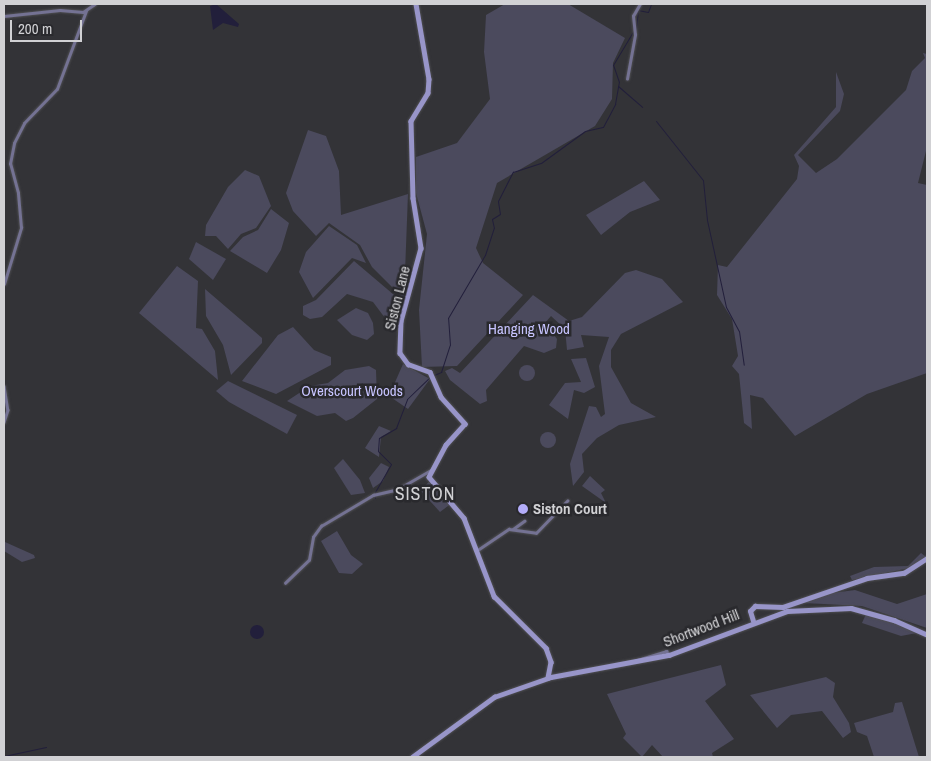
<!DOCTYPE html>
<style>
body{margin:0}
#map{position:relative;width:931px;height:761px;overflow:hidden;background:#333337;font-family:"Archivo Narrow",sans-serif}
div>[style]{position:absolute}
.green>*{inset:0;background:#4b4a5d}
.round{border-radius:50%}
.water>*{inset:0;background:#221f3b}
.stream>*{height:1px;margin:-0.5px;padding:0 0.5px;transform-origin:0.5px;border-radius:0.5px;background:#221f3b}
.roads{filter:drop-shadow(0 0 1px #4f4f53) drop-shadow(0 0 1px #4f4f53)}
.street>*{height:2.5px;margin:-1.25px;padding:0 1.25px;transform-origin:1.25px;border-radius:1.25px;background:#747293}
.secondary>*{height:4.5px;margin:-2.25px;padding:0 2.25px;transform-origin:2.25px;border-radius:2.25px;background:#9895c9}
.dots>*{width:14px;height:14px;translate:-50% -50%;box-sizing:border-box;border:2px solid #29292d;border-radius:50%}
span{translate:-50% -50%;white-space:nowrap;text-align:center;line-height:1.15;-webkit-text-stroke:5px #29292d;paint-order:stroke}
.street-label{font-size:15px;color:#d1d1d4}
.park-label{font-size:15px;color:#c7c4ff}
.poi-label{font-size:15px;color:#d1d1d4;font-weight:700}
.left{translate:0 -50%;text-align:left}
.quarter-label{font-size:18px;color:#d1d1d4;letter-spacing:1px}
.frame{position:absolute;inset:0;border:5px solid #d1d1d4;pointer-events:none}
.scale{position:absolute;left:10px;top:20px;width:72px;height:22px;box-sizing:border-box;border:2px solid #d1d1d4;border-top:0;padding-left:6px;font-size:15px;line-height:18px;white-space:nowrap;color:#d1d1d4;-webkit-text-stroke:4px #29292d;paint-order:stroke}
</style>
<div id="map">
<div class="green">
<i style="clip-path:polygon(505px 4px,568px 4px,625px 38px,613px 63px,612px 99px,595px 126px,497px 183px,476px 248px,483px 263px,523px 295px,457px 366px,422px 367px,419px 310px,427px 234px,416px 193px,416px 157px,457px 143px,490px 99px,484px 52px,486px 15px)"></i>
<i style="clip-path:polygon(923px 53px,927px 54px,927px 147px,918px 183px,927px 185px,927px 373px,867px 394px,795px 436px,763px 398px,750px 395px,752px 429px,744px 423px,739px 374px,732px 366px,738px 356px,732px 319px,717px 295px,718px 265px,727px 267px,797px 179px,799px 166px,794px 155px,836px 107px,836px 72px,844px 94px,840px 111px,798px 155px,816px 173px,837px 159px,906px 90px,912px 71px,925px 58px)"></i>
<i style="clip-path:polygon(308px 130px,326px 136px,339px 171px,341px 215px,408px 194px,404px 299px,372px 267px,360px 245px,329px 223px,316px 236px,293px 211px,286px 193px)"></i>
<i style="clip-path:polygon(245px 170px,259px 176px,271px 206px,256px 228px,241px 234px,228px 249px,216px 236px,205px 236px,206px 225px,228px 187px)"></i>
<i style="clip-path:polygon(644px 181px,660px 200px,630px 212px,601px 235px,586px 215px)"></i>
<i style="clip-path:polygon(271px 209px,289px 223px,281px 250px,267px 273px,230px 251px,243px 237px,258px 230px)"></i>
<i style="clip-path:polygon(329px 226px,357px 245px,366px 263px,352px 258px,313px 298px,299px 272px,306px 252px)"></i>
<i style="clip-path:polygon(196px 242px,226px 259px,213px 280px,189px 259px)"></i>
<i style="clip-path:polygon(354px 261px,400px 300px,394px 318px,388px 322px,373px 302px,347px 294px,322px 317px,310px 319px,303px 315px,303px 306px,316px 300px)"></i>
<i style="clip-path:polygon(177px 266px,198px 281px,196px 328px,202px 329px,215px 351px,218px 380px,139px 313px)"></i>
<i style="clip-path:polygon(636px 270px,662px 279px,683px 302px,621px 334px,611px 350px,611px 367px,631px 403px,656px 417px,619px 425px,597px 438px,582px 454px,584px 472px,573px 486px,570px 464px,589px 406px,596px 407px,601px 417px,605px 414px,599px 366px,609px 337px,581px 335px,584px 347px,567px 350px,565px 329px,551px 316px,545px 323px,557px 339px,556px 348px,544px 353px,524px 346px,486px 390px,487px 401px,480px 404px,450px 380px,445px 371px,452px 368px,460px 373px,533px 295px,569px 321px,582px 317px,625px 273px)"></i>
<i style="clip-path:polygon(205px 289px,262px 338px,262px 343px,231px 375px,223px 345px,206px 316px)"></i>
<i style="clip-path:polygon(356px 308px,368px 313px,373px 323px,374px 334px,367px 340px,352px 335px,337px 320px)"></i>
<i style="clip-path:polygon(293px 327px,314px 350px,331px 357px,331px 365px,276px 394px,242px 381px,278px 335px)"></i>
<i style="clip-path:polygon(586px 358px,595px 387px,584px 393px,574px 390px,568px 419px,549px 405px,565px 383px,581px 382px,571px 359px)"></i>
<i style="clip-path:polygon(403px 364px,430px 379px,408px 409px,389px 396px)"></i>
<i class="round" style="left:519px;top:365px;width:16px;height:16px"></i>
<i style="clip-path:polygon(369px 366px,376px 370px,377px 399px,353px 418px,346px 421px,335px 413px,317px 416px,287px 401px,310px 386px,328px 383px,345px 370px)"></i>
<i style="clip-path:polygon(228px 381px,297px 415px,287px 434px,229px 402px,216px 391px)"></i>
<i style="clip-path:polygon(379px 426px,391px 431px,381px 437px,379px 457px,365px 448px)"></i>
<i class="round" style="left:540px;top:432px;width:16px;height:16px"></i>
<i style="clip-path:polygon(343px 459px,360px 480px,365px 493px,351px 495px,334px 468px)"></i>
<i style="clip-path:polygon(381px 463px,389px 467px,383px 481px,373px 488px,369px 478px)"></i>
<i style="clip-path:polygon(590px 476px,605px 490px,601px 493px,606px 503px,582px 486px)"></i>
<i style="clip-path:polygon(429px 482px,452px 503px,440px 512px,420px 490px)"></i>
<i style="clip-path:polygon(337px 531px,351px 555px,363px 564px,352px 574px,339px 573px,321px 541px)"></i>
<i style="clip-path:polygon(5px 542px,34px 555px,35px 558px,22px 562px,4px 551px)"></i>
<i style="clip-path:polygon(921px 553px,926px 557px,909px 568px,852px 580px,850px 576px,874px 567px,908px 566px)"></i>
<i style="clip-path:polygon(855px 590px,897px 604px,927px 594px,927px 628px,862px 606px,804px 603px,817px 595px)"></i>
<i style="clip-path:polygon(866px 614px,894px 622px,917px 633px,901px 636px,862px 623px)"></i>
<i style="clip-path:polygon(721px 665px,726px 685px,705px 701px,734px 739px,712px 753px,713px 757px,663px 757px,652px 745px,642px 757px,623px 738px,626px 734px,607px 694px)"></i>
<i style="clip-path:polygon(826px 677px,835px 683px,833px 697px,849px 723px,851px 732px,843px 738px,822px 711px,791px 715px,777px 728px,750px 695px)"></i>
<i style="clip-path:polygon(902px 702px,919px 757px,874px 757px,867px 736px,857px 732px,854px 723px,893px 712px,895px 703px)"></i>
</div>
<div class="water">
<i style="clip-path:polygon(216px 4px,239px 24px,238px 27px,223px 23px,213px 30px,210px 6px)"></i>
<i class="round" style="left:250px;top:625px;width:14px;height:14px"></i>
</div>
<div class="stream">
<i style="left:636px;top:29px;width:19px;rotate:-84deg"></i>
<i style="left:638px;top:10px;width:10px;rotate:11deg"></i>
<i style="left:648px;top:12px;width:9px;rotate:-69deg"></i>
<i style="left:618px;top:86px;width:32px;rotate:41deg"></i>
<i style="left:656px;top:121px;width:75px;rotate:51.5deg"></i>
<i style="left:703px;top:180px;width:40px;rotate:84.3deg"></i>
<i style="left:707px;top:220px;width:89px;rotate:77.7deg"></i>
<i style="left:726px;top:307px;width:27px;rotate:62deg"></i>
<i style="left:739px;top:331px;width:34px;rotate:82deg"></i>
<i style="left:434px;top:375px;width:8px;rotate:-23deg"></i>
<i style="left:441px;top:372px;width:28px;rotate:-72deg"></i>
<i style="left:450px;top:345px;width:27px;rotate:-94deg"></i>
<i style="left:448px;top:318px;width:73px;rotate:-59.6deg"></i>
<i style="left:485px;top:255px;width:28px;rotate:-72deg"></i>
<i style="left:494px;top:228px;width:9px;rotate:-103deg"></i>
<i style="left:492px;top:219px;width:9px;rotate:-32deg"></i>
<i style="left:500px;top:214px;width:13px;rotate:-99deg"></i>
<i style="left:498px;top:201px;width:33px;rotate:-63deg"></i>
<i style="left:513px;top:172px;width:29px;rotate:-18deg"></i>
<i style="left:541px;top:163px;width:54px;rotate:-36deg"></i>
<i style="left:585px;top:131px;width:18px;rotate:-13deg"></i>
<i style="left:603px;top:127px;width:26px;rotate:-62deg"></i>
<i style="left:615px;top:104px;width:22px;rotate:-80deg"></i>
<i style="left:619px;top:82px;width:18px;rotate:-109deg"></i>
<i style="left:613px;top:65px;width:39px;rotate:-59deg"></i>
<i style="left:375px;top:492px;width:32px;rotate:-60deg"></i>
<i style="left:391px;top:464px;width:18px;rotate:-135deg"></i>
<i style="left:378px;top:451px;width:13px;rotate:-86deg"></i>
<i style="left:379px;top:438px;width:20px;rotate:-30deg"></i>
<i style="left:396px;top:428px;width:31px;rotate:-69deg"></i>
<i style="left:407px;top:399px;width:32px;rotate:-44deg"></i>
<i style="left:375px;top:496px;width:2px;rotate:90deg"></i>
<i style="left:4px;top:756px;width:43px;rotate:-12.1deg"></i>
</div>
<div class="roads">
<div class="street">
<i style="left:4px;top:16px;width:56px;rotate:-6.1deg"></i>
<i style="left:60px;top:10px;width:23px;rotate:5deg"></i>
<i style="left:83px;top:12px;width:14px;rotate:-34deg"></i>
<i style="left:627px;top:79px;width:45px;rotate:-79.7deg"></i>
<i style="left:635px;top:35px;width:19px;rotate:-96deg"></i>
<i style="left:633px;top:16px;width:14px;rotate:-60deg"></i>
<i style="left:4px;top:284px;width:59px;rotate:-73.1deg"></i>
<i style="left:21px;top:228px;width:35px;rotate:-95deg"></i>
<i style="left:18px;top:193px;width:30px;rotate:-105deg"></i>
<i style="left:10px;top:164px;width:21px;rotate:-79deg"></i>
<i style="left:14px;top:143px;width:22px;rotate:-63deg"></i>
<i style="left:24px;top:123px;width:47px;rotate:-45.9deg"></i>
<i style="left:57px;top:89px;width:83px;rotate:-69.6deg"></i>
<i style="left:4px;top:386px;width:24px;rotate:81deg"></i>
<i style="left:8px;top:410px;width:13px;rotate:108deg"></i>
<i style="left:513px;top:529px;width:14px;rotate:-36deg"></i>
<i style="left:479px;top:549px;width:36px;rotate:-34deg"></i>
<i style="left:509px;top:529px;width:27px;rotate:8deg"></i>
<i style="left:536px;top:533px;width:45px;rotate:-45.9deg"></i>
<i style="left:285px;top:583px;width:33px;rotate:-44deg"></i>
<i style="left:309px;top:560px;width:23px;rotate:-80deg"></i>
<i style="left:313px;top:537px;width:14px;rotate:-54deg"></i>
<i style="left:321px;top:526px;width:61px;rotate:-30.8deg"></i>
<i style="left:373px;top:495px;width:26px;rotate:-13deg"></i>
<i style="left:398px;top:489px;width:38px;rotate:-30deg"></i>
<i style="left:634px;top:661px;width:34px;rotate:-17deg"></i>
<i style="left:666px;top:651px;width:5px;rotate:53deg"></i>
</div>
<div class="secondary">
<i style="left:416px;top:4px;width:76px;rotate:80.2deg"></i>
<i style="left:429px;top:79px;width:14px;rotate:94deg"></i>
<i style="left:428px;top:93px;width:33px;rotate:121deg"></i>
<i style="left:411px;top:121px;width:77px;rotate:88.5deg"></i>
<i style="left:413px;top:198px;width:51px;rotate:80.9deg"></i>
<i style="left:421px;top:248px;width:76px;rotate:105.3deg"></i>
<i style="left:401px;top:321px;width:32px;rotate:92deg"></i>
<i style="left:400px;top:353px;width:14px;rotate:54deg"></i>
<i style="left:408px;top:364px;width:23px;rotate:20deg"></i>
<i style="left:430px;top:372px;width:27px;rotate:66deg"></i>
<i style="left:441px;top:397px;width:36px;rotate:48deg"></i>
<i style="left:465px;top:424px;width:28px;rotate:132deg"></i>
<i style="left:446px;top:445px;width:36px;rotate:118deg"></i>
<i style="left:429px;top:477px;width:54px;rotate:49.5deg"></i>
<i style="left:464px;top:518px;width:84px;rotate:69deg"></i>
<i style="left:494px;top:596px;width:74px;rotate:45deg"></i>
<i style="left:546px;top:648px;width:15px;rotate:70deg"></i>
<i style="left:551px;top:662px;width:16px;rotate:101deg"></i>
<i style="left:753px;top:621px;width:10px;rotate:-107deg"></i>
<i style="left:750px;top:611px;width:7px;rotate:-45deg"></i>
<i style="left:755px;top:606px;width:28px;rotate:2deg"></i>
<i style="left:783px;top:607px;width:89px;rotate:-19deg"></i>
<i style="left:867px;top:578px;width:37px;rotate:-8deg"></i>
<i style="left:904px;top:573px;width:27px;rotate:-33deg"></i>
<i style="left:412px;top:757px;width:102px;rotate:-36.2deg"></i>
<i style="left:494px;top:697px;width:60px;rotate:-19.3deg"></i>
<i style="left:551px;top:677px;width:120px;rotate:-10.6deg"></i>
<i style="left:669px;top:655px;width:126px;rotate:-20.4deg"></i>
<i style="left:787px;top:611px;width:64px;rotate:-2.7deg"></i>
<i style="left:851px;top:608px;width:45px;rotate:15.6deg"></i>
<i style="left:894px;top:620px;width:36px;rotate:24deg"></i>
</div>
</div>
<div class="dots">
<i style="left:523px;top:509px;background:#b3adf9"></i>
</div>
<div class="street-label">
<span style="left:397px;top:298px;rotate:-76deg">Siston Lane</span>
<span style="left:701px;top:628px;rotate:-21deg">Shortwood Hill</span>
</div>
<div class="park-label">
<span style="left:529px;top:329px">Hanging Wood</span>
<span style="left:352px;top:391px">Overscourt Woods</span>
</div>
<div class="poi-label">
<span class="left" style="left:533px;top:509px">Siston Court</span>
</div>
<div class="quarter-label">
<span style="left:425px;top:494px">SISTON</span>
</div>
<div class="frame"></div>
<div class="scale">200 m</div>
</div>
